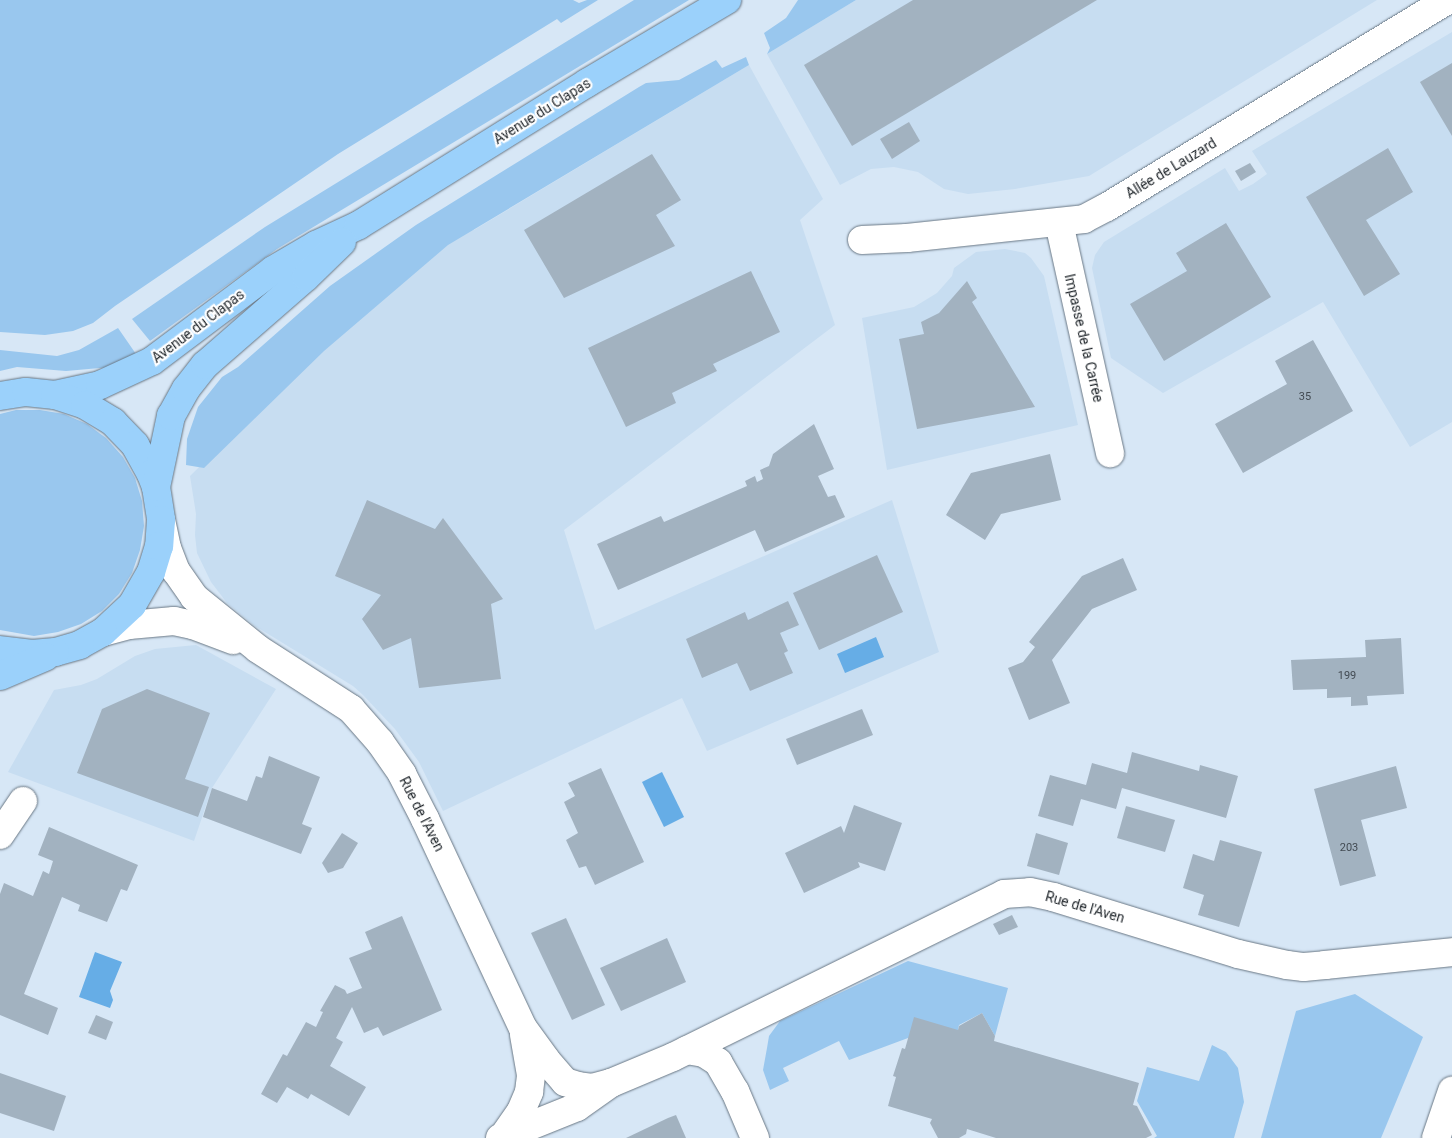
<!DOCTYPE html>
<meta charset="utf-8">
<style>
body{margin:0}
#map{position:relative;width:1452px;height:1138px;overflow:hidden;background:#d7e7f6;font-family:Roboto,sans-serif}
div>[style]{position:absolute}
.built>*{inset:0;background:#c7ddf1}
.green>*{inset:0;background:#99c7ee}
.water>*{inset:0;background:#66ade6}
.building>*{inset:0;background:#a2b2c0}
.roads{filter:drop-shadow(0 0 1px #697784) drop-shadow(0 0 1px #697784)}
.minor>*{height:28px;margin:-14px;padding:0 14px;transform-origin:14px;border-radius:14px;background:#fff}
.major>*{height:28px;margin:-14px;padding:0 14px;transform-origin:14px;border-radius:14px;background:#9bd1fb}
span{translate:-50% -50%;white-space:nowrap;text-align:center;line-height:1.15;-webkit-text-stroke:4.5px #fff;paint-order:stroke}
.number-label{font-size:11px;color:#424a52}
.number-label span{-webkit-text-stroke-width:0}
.street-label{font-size:14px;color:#22282d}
</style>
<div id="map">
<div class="built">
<i style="clip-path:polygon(856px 0,1377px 0,1089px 176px,1015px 189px,968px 194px,944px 189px,918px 172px,894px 167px,871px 169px,840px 185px,767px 54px)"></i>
<i style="clip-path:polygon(1452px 32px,1452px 422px,1410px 447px,1323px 302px,1163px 393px,1111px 358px,1092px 268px,1095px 255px,1104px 242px,1225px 168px,1239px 191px,1253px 184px,1267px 174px,1252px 151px)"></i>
<i style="clip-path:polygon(749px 65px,823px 199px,800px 220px,835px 325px,564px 530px,595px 630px,892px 500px,939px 652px,707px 751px,682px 698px,443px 811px,419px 762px,395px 729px,363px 695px,353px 686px,255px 626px,227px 603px,211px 582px,197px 553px,195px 535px,196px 514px,190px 476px,356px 312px,470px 217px,474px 230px)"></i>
<i style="clip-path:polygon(1005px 249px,1025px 253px,1031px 258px,1044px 276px,1078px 425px,887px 470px,862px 318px,914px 307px,937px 293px,952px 276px,954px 268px,976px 252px)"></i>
<i style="clip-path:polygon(196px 645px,276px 689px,212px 788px,194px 841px,8px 772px,54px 690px,81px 685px,97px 679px,135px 656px,155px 649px)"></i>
</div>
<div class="green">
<i style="clip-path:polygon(0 0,573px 0,579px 3px,587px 0,598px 0,561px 23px,557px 19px,338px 154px,115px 306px,93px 323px,73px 331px,45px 335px,0 332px)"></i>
<i style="clip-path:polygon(634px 0,689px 0,277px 249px,150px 341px,132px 319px,265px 227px)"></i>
<i style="clip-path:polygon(798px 0,856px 0,767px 54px,770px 48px,764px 33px,786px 18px)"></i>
<i style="clip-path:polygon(746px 57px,749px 65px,448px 245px,324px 351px,204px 468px,186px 465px,187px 439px,198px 407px,222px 377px,238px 367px,330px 286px,416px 225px,639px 87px,646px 83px,679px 80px,716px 60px,722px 68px)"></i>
<i style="clip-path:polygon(118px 328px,136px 354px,111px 367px,66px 371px,17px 367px,0 371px,0 350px,57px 356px,79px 350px)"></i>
<i style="clip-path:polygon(16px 410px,40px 410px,64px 414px,87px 424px,106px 438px,123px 457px,135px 478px,142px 501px,144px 526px,140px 550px,132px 573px,119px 594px,102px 611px,81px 624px,58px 632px,34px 636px,0 630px,0 414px)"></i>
<i style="clip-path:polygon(908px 961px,1008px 988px,995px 1036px,982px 1013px,959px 1025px,958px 1030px,908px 1038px,849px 1060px,839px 1041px,783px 1068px,789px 1081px,770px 1090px,763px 1070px,767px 1048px,769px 1036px,780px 1021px)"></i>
<i style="clip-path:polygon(1355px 994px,1423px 1037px,1381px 1138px,1261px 1138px,1296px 1011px)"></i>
<i style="clip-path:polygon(1212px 1045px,1226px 1052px,1238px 1068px,1244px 1102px,1234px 1138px,1154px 1138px,1157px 1136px,1137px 1101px,1147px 1067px,1199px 1081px)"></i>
</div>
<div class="water">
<i style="clip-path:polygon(876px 637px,884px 657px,845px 673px,837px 654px)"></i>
<i style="clip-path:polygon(662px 772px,684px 817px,664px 827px,642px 782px)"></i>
<i style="clip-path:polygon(95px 952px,122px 962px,110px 991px,113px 1000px,110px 1008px,79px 997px)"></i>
</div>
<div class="building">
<i style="clip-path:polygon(913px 0,1097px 0,852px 146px,804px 65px)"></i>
<i style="clip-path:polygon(1452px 63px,1452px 136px,1420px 82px)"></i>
<i style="clip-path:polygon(909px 122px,920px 141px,892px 159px,880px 139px)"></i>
<i style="clip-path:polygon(1388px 148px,1413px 192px,1366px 220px,1400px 274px,1364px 296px,1306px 197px)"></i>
<i style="clip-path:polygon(652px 154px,681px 200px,656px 215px,675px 246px,564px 298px,524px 230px)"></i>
<i style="clip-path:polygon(1250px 163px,1256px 172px,1241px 181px,1235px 171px)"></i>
<i style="clip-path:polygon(1226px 223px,1271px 297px,1164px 361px,1130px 304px,1187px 271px,1176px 253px)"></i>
<i style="clip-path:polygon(751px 271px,780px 332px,713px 364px,717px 371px,672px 393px,676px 403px,626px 427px,588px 348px)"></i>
<i style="clip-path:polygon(967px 281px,977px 298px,972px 302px,1035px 407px,917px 429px,899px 339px,924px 334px,921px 322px,939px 313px)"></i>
<i style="clip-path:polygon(1313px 340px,1353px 411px,1243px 473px,1215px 424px,1287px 384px,1275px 361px)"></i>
<i style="clip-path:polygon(814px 424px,834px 469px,818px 476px,828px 497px,835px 495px,845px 517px,765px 552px,755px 530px,618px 590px,597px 544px,661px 516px,664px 522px,747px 486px,745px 481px,755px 476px,757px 482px,763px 479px,760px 470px,769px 466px,773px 454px)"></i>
<i style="clip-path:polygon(1050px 454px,1061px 500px,1001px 514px,985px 540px,946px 515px,971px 473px)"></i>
<i style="clip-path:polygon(367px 500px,435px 529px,443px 518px,503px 599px,491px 604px,501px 679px,419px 688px,411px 638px,383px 650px,362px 619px,381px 595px,335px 576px)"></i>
<i style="clip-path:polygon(877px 555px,903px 612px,819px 650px,793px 593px)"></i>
<i style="clip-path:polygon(1123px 558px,1137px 590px,1092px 609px,1052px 660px,1070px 703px,1029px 720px,1008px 668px,1023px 662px,1035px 647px,1029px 642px,1082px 576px)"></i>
<i style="clip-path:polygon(788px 601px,799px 625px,780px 633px,788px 651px,784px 653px,793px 673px,750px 691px,737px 663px,702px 678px,686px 639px,745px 612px,748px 620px)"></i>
<i style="clip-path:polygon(1401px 638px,1404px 694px,1367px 696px,1368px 705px,1351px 706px,1351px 697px,1327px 698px,1327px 689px,1293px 690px,1291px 660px,1366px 657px,1365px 640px)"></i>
<i style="clip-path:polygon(147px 689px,210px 713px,185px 779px,209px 787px,198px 817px,77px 773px,102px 709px)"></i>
<i style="clip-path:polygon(862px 709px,873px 735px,797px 765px,786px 739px)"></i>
<i style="clip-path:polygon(1132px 752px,1199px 771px,1200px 765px,1238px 776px,1226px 818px,1122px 788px,1116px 809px,1081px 799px,1073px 826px,1038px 816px,1050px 775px,1086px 785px,1092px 763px,1127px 773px)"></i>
<i style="clip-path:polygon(269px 756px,320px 777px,302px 824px,312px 828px,301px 854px,203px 817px,212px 788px,247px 801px,256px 776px,262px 778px)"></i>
<i style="clip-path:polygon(1396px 766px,1407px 808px,1361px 820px,1376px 876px,1340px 886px,1314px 789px)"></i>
<i style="clip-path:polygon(601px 768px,644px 862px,595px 885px,586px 866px,579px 868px,566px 840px,578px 833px,564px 802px,575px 796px,568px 783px)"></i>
<i style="clip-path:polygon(854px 805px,902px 823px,885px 871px,858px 862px,860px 867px,804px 893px,785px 853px,841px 826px,844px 833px)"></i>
<i style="clip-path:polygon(1126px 806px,1175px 820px,1165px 852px,1117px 838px)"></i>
<i style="clip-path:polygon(49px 827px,138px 865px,127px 891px,121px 889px,107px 922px,78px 911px,80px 905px,62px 897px,24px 994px,58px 1008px,48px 1035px,0 1015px,0 894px,4px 883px,33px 896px,43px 871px,49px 874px,53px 861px,38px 855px)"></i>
<i style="clip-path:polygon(342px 833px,358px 843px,343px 868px,328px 873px,322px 863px)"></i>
<i style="clip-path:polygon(1036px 833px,1068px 843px,1059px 875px,1027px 866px)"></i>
<i style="clip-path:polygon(1220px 840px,1262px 852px,1239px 927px,1198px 915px,1204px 895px,1183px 888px,1193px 854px,1214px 861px)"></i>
<i style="clip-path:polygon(1012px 915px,1018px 927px,999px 935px,993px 924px)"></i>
<i style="clip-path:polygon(402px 916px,442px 1010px,383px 1036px,378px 1027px,364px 1033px,352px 1007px,336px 1038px,343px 1042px,330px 1066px,366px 1087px,349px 1116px,311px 1094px,308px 1099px,287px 1087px,277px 1103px,261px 1094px,283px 1054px,287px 1056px,306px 1022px,316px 1027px,323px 1012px,320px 1011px,335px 985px,345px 990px,347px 994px,362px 988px,349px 958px,372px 949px,365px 932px)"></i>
<i style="clip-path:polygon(566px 918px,605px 1005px,572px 1020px,531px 933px)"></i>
<i style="clip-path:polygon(667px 938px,686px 982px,621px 1011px,600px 968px)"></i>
<i style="clip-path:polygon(982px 1013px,995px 1036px,994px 1041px,1139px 1083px,1133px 1105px,1137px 1106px,1152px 1135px,1146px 1138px,996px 1138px,967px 1129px,966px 1134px,959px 1138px,938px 1138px,930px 1123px,932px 1119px,888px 1106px,896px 1077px,893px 1076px,902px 1048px,905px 1049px,914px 1017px,958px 1030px,959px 1026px)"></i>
<i style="clip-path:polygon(96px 1015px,113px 1022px,106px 1040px,88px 1033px)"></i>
<i style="clip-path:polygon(0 1073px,66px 1096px,54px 1131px,0 1113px)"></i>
<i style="clip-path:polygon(676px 1115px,686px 1138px,626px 1138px,668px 1118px)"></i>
</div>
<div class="roads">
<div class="minor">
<i style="left:1059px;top:223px;width:236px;rotate:77.5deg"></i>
<i style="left:862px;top:240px;width:45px;rotate:-2.5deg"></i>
<i style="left:907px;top:238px;width:178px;rotate:-6.1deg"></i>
<i style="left:1084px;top:219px;width:26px;rotate:-28deg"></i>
<i style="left:1107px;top:207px;width:399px;rotate:-31.3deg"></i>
<i style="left:161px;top:520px;width:29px;rotate:78deg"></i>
<i style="left:167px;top:548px;width:25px;rotate:69deg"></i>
<i style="left:176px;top:571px;width:32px;rotate:55deg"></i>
<i style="left:194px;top:597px;width:82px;rotate:39.1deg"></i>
<i style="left:258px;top:649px;width:111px;rotate:32.8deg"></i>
<i style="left:351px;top:709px;width:44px;rotate:48.7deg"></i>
<i style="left:380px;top:742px;width:39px;rotate:55deg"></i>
<i style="left:402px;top:774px;width:51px;rotate:62.9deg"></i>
<i style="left:425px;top:819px;width:231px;rotate:64.9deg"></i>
<i style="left:523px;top:1028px;width:39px;rotate:54deg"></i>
<i style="left:546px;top:1060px;width:29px;rotate:49deg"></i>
<i style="left:565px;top:1082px;width:14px;rotate:17deg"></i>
<i style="left:578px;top:1086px;width:14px;rotate:8deg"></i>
<i style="left:592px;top:1088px;width:20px;rotate:-15deg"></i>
<i style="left:103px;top:632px;width:27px;rotate:-15deg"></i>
<i style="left:129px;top:625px;width:45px;rotate:-5.1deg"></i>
<i style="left:174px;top:621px;width:19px;rotate:12deg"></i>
<i style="left:193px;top:625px;width:43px;rotate:20.6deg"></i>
<i style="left:0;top:835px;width:41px;rotate:-55.9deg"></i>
<i style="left:687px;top:1050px;width:17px;rotate:10deg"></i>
<i style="left:704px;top:1053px;width:17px;rotate:33deg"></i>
<i style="left:718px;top:1062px;width:34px;rotate:60deg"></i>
<i style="left:735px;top:1091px;width:51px;rotate:66.9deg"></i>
<i style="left:505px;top:1134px;width:28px;rotate:-55deg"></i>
<i style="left:521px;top:1111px;width:21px;rotate:-67deg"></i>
<i style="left:529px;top:1092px;width:17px;rotate:-83deg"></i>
<i style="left:531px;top:1075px;width:41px;rotate:-99.9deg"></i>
<i style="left:500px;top:1138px;width:83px;rotate:-21.9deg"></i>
<i style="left:577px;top:1107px;width:42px;rotate:-35.2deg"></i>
<i style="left:611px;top:1083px;width:67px;rotate:-22.8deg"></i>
<i style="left:673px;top:1057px;width:369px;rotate:-26.2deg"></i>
<i style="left:1004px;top:894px;width:26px;rotate:-4deg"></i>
<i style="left:1030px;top:892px;width:24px;rotate:12deg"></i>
<i style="left:1053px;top:897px;width:194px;rotate:17.1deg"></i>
<i style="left:1238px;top:954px;width:50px;rotate:12.7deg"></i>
<i style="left:1287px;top:965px;width:17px;rotate:7deg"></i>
<i style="left:1304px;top:967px;width:21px;rotate:-5deg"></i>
<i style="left:1325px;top:965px;width:128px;rotate:-5.8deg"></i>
<i style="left:1436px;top:1138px;width:50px;rotate:-71.2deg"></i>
</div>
<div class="major">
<i style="left:55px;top:395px;width:46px;rotate:-12.5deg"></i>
<i style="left:100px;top:385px;width:57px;rotate:-24.8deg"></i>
<i style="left:152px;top:361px;width:151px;rotate:-36.9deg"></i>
<i style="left:273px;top:270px;width:50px;rotate:-30.2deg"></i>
<i style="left:316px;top:245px;width:47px;rotate:-24.9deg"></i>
<i style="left:359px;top:225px;width:269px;rotate:-31.9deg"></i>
<i style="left:587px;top:83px;width:163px;rotate:-30.7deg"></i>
<i style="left:0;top:396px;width:26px;rotate:-9deg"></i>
<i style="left:26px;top:392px;width:29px;rotate:6deg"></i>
<i style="left:55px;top:395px;width:32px;rotate:18deg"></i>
<i style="left:85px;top:405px;width:33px;rotate:31deg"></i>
<i style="left:113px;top:422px;width:32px;rotate:46deg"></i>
<i style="left:135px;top:445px;width:33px;rotate:61deg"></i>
<i style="left:151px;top:474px;width:14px;rotate:69deg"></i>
<i style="left:156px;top:487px;width:33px;rotate:81deg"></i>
<i style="left:161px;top:520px;width:26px;rotate:94deg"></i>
<i style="left:159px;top:546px;width:27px;rotate:107deg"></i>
<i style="left:151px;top:572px;width:38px;rotate:120deg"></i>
<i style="left:132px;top:605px;width:40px;rotate:137deg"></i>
<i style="left:103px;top:632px;width:26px;rotate:151deg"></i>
<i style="left:80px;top:645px;width:26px;rotate:164deg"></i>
<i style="left:55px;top:652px;width:23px;rotate:175deg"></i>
<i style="left:32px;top:654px;width:32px;rotate:-173deg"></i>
<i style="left:156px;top:487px;width:73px;rotate:-78.1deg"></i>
<i style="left:171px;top:416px;width:31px;rotate:-61deg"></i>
<i style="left:186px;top:389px;width:31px;rotate:-52deg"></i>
<i style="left:205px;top:365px;width:134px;rotate:-41.1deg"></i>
<i style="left:306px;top:277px;width:50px;rotate:-44.2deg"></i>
<i style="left:0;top:676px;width:49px;rotate:-22.9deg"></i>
</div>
</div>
<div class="number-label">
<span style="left:1305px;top:397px">35</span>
<span style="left:1347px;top:676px">199</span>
<span style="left:1349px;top:848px">203</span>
</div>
<div class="street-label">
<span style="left:542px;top:111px;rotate:-32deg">Avenue du Clapas</span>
<span style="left:1171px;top:168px;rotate:-31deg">Allée de Lauzard</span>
<span style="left:198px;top:326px;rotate:-37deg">Avenue du Clapas</span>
<span style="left:1084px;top:338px;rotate:77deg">Impasse de la Carrée</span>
<span style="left:422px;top:814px;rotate:63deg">Rue de l'Aven</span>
<span style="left:1085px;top:907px;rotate:16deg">Rue de l'Aven</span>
</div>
</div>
